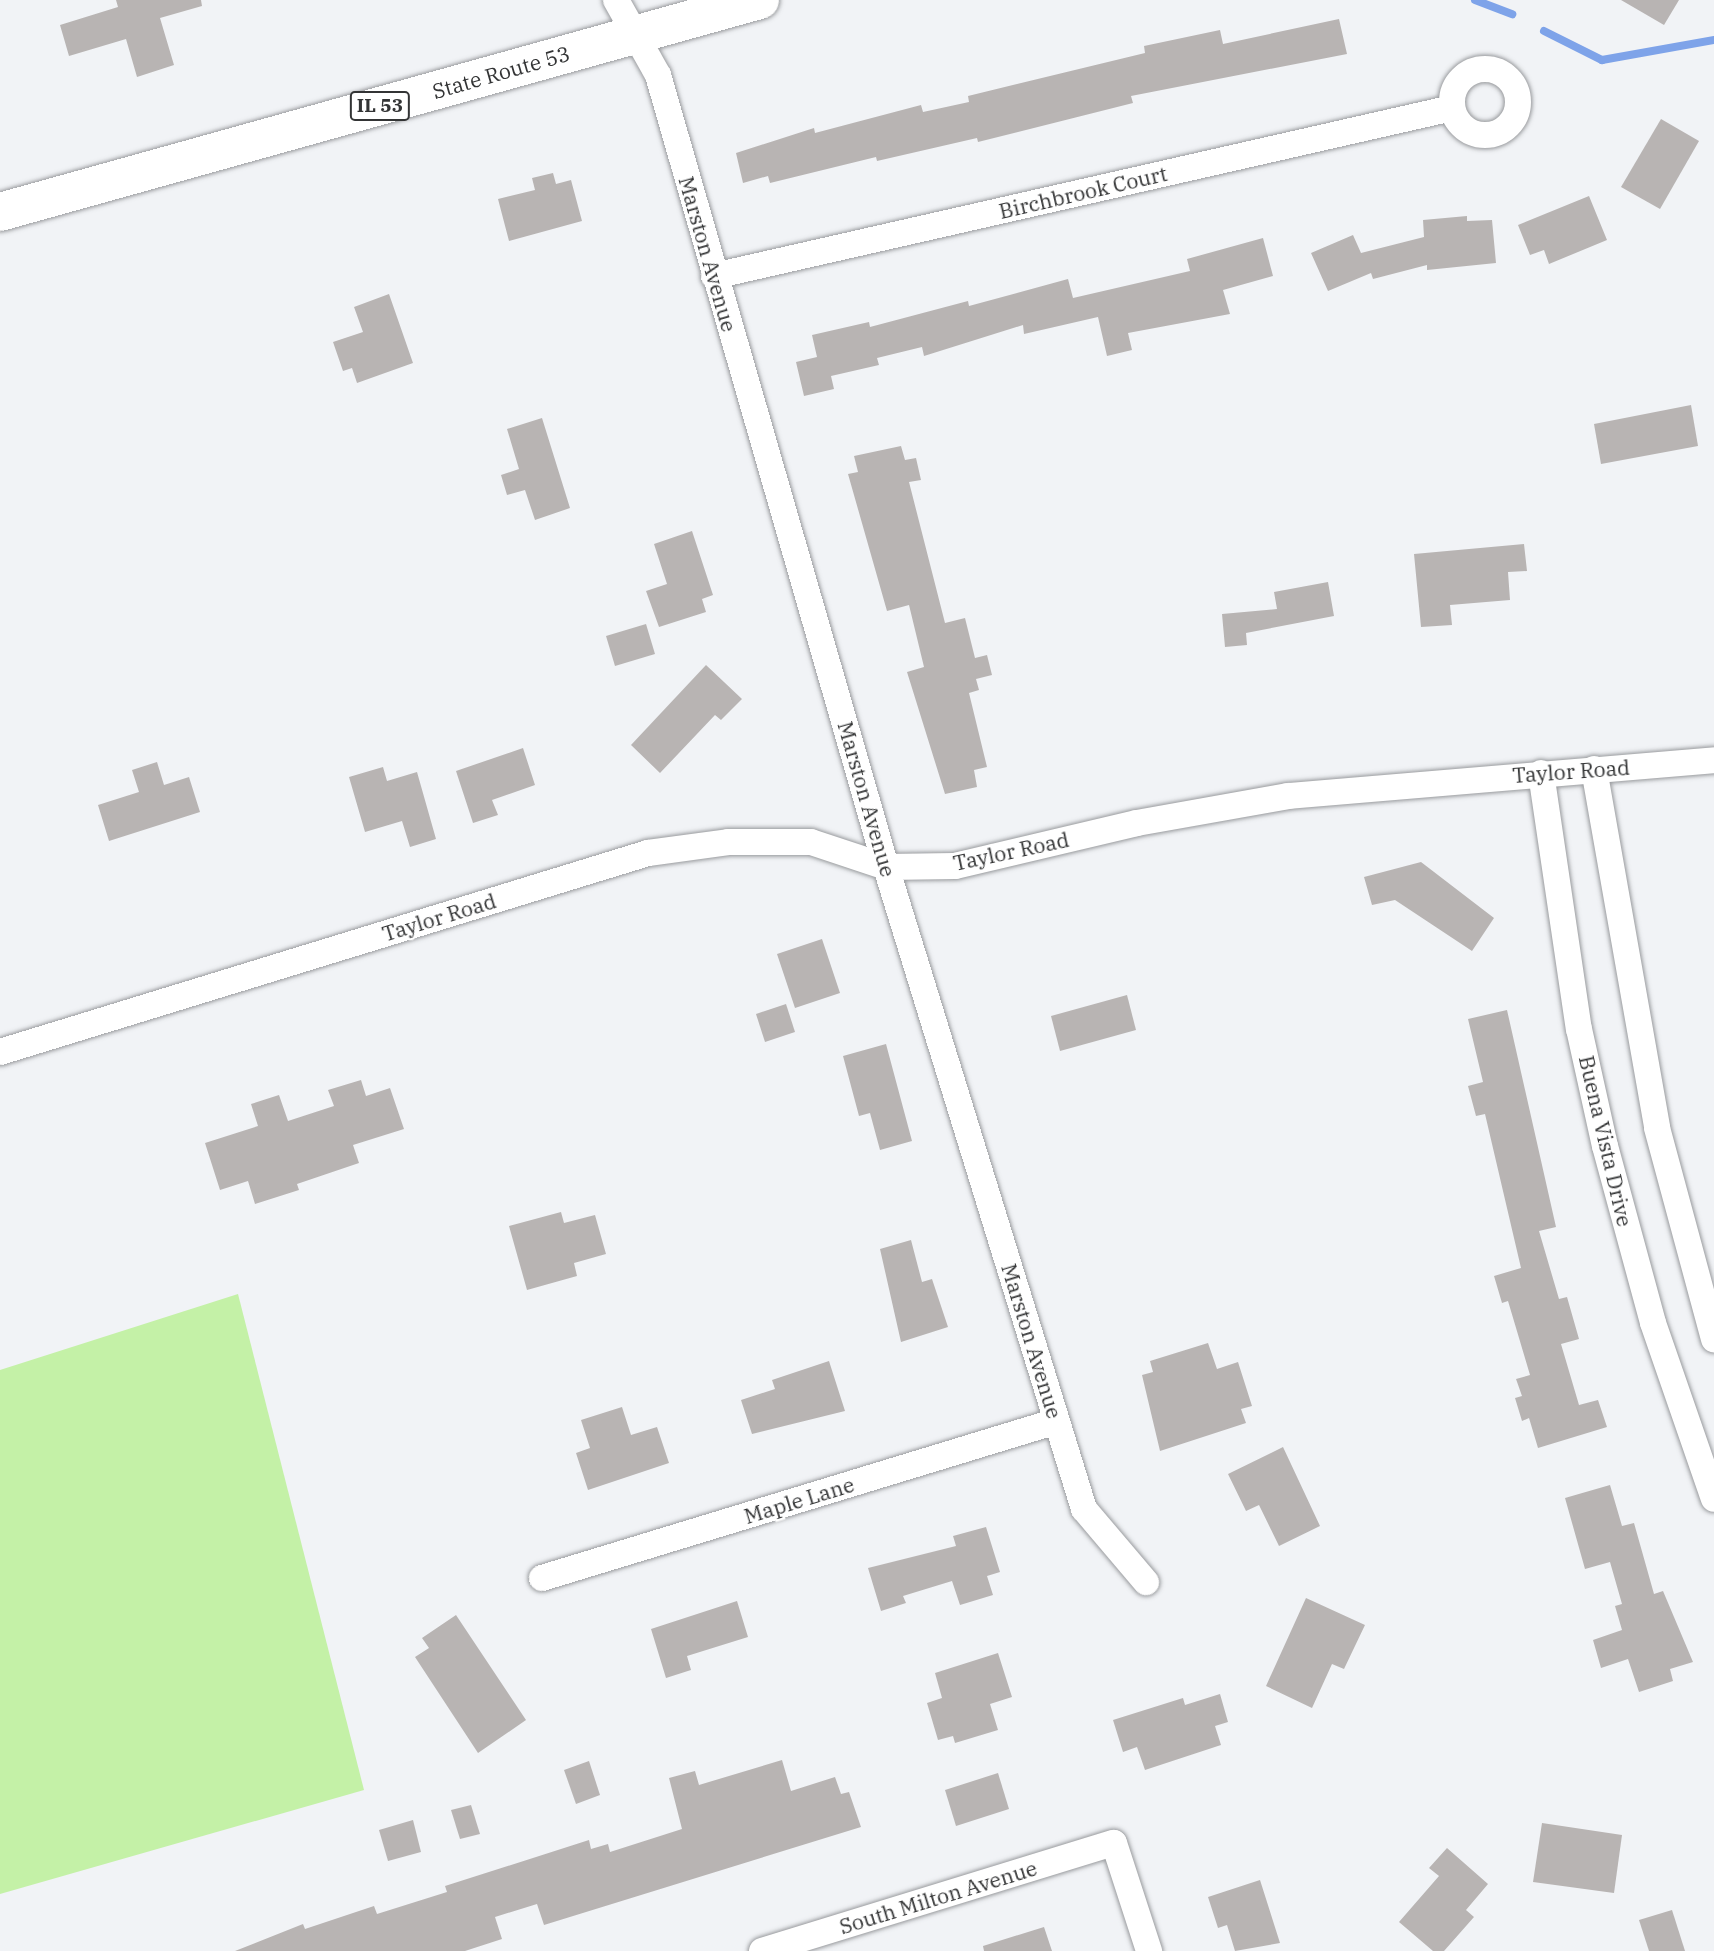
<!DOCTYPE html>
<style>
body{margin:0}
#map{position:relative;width:1714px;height:1951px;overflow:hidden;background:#f1f3f6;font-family:"IBM Plex Serif",serif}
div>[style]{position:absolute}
.green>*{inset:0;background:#c4f1a7}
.stream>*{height:8px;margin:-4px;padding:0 4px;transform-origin:4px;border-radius:4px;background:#7ea3e9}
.building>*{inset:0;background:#b8b4b3}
.roads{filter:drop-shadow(0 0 2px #999b9e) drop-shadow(0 0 2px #999b9e)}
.minor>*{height:26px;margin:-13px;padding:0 13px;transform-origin:13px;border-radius:13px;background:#fff}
.minor>.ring{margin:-13px;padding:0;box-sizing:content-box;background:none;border:26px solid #fff;border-radius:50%}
.primary>*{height:38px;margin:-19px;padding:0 19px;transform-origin:19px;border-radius:19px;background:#fff}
span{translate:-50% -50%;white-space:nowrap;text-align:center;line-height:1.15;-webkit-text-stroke:5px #fff;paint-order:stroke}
.shield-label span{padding:2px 5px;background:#fff;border:2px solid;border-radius:5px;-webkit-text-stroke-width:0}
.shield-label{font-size:19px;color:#333435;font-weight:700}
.street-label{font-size:21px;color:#333435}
</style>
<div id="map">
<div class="green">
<i style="clip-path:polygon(238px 1294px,364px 1790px,0 1894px,0 1370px)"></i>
</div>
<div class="stream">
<i style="left:1475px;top:0;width:40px;rotate:21deg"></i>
<i style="left:1544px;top:31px;width:65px;rotate:26.6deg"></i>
<i style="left:1602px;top:60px;width:114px;rotate:-10.1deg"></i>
</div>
<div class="building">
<i style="clip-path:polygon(116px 0,201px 0,202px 6px,160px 18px,174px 65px,137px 77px,126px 39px,69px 56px,60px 25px,118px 7px)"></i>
<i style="clip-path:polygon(1621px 0,1679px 0,1664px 25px)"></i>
<i style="clip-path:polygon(1339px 19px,1347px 54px,1131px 96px,1133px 103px,978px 142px,977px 138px,877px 161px,876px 157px,770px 183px,768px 176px,743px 183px,736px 153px,814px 128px,815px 133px,921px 105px,923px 112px,969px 102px,968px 96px,1145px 53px,1144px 46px,1220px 30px,1223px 44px)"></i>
<i style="clip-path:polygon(1661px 119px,1699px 141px,1660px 209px,1621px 187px)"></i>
<i style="clip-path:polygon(553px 173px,556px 184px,571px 180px,582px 221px,509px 241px,498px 199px,535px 190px,532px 178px)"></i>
<i style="clip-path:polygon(1589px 196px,1607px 240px,1549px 264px,1544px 250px,1530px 255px,1518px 225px)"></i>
<i style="clip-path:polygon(1467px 216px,1467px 221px,1492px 220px,1496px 263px,1427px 270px,1427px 265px,1373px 279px,1371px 273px,1328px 291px,1311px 253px,1353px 235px,1361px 253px,1424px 237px,1423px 220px)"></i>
<i style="clip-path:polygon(1263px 238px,1273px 276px,1223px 290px,1230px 314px,1128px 333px,1132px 350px,1107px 356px,1098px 317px,1024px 334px,1023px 325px,924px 356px,922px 347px,877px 358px,879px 365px,831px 376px,834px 389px,804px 396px,796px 362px,817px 357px,812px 335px,869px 322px,870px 327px,968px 301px,969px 306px,1068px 279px,1073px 298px,1190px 271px,1187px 259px)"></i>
<i style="clip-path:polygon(389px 294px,413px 363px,357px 383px,352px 368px,343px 371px,333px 342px,363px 332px,354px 307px)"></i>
<i style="clip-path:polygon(1691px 405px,1698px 446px,1601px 464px,1594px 424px)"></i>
<i style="clip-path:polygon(542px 418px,570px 508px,535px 520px,525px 490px,507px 495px,501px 475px,519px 469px,507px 429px)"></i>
<i style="clip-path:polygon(901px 446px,905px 460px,916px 458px,921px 480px,909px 482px,945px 623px,965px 618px,975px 658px,987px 655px,992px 675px,976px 679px,979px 690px,969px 693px,987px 767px,974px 770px,977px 787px,945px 794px,907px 672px,924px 667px,909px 605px,887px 611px,848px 474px,858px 472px,854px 456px)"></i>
<i style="clip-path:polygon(692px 531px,713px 595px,702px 599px,706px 612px,659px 627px,646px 591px,667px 584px,654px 544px)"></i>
<i style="clip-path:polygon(1524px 544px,1527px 571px,1508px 572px,1510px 600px,1450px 605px,1452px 625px,1421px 627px,1414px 554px)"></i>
<i style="clip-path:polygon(1328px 582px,1334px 616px,1246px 633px,1247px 645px,1225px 647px,1222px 614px,1277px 609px,1274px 592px)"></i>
<i style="clip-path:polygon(646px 624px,655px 654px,615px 666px,606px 636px)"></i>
<i style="clip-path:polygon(706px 665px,742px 699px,721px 720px,715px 715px,660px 773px,631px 745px)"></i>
<i style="clip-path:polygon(523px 748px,535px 785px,492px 800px,498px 815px,473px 823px,456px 771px)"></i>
<i style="clip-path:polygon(157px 762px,164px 785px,189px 777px,200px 812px,109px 841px,98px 805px,139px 792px,132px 770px)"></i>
<i style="clip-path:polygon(383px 767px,387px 781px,417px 772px,436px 839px,410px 847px,402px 821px,365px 832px,349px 777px)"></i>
<i style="clip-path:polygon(1421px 862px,1494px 918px,1472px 951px,1395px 900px,1372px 905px,1364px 877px)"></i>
<i style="clip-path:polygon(822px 939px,840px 993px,795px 1008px,777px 954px)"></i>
<i style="clip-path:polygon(1127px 995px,1136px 1030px,1060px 1051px,1051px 1016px)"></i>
<i style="clip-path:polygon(786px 1004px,795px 1032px,765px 1042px,756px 1014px)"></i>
<i style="clip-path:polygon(1507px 1010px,1556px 1227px,1539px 1231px,1559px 1299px,1567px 1297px,1579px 1339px,1561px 1344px,1579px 1405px,1598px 1400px,1607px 1427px,1538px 1448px,1529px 1418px,1522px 1421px,1515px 1398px,1522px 1396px,1516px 1379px,1530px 1375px,1508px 1301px,1502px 1303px,1494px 1276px,1521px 1268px,1485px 1114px,1476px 1116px,1468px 1086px,1483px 1082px,1468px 1019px)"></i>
<i style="clip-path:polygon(886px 1044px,912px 1141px,880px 1150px,870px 1113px,859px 1116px,843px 1056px)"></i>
<i style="clip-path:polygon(361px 1080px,366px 1096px,390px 1088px,404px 1129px,353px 1145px,359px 1163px,297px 1184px,299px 1190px,255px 1204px,248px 1181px,220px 1190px,205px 1143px,258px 1126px,251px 1104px,279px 1095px,288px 1121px,334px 1106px,328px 1090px)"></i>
<i style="clip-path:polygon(561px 1212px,564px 1223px,595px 1215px,606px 1254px,574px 1263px,577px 1276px,527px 1290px,509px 1226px)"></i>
<i style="clip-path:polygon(911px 1240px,922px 1282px,932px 1279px,948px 1327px,901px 1342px,880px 1249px)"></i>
<i style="clip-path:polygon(1208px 1343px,1217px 1369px,1238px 1362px,1252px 1406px,1241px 1409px,1246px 1423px,1160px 1451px,1142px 1375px,1153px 1372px,1150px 1361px)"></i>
<i style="clip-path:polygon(829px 1361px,845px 1411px,752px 1434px,741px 1400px,775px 1389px,772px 1380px)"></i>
<i style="clip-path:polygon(622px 1407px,631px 1435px,657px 1427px,669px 1463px,588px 1490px,576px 1453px,590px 1448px,581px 1420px)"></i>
<i style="clip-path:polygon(1283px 1447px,1320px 1526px,1279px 1546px,1259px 1505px,1246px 1511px,1228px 1474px)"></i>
<i style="clip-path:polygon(1610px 1485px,1622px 1526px,1634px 1523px,1654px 1594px,1663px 1591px,1693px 1662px,1670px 1669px,1673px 1681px,1639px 1692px,1628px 1659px,1601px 1668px,1593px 1640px,1622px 1630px,1615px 1606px,1622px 1604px,1610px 1562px,1585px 1569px,1565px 1498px)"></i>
<i style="clip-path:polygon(986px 1527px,1000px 1572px,987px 1576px,993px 1595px,960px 1605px,952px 1581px,903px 1596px,906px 1603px,881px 1611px,868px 1568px,956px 1546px,953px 1536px)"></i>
<i style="clip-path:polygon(1306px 1598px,1365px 1625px,1344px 1669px,1332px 1664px,1312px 1708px,1266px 1686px)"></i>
<i style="clip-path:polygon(737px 1601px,748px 1637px,687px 1656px,691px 1670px,666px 1678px,651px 1629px)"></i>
<i style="clip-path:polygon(456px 1615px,526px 1720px,478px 1753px,415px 1657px,429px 1648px,422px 1638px)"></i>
<i style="clip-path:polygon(998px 1653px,1012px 1697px,990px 1704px,998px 1730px,955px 1743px,953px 1736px,938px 1740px,927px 1703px,942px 1698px,935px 1673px)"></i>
<i style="clip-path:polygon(1220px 1694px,1228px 1722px,1215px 1726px,1221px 1745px,1145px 1770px,1137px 1747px,1123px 1752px,1113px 1720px,1183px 1698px,1185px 1705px)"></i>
<i style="clip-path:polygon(782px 1760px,791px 1791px,835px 1777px,841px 1794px,849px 1792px,861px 1827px,544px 1925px,537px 1904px,495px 1917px,502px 1939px,465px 1951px,235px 1951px,303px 1924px,305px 1929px,374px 1906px,377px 1914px,447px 1892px,445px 1886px,589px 1840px,591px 1849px,608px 1844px,610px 1852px,682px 1829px,669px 1778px,695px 1771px,699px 1785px)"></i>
<i style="clip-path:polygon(589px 1761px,600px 1795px,576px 1804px,564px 1770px)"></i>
<i style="clip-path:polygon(998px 1773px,1009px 1809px,956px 1826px,945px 1790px)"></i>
<i style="clip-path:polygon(471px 1805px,480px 1834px,460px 1839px,451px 1810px)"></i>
<i style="clip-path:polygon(413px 1820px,421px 1852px,388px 1861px,379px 1830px)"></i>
<i style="clip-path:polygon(1542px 1823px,1622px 1835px,1614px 1893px,1533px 1882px)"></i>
<i style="clip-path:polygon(1447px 1848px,1488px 1884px,1466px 1910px,1474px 1917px,1444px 1951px,1433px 1951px,1399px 1922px,1439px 1876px,1429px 1868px)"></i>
<i style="clip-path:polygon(1260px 1880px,1280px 1943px,1235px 1951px,1227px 1925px,1218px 1928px,1208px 1897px)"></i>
<i style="clip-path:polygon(1672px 1910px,1685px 1951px,1649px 1951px,1639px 1920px)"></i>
<i style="clip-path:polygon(1044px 1927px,1052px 1951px,984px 1951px,983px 1946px)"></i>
</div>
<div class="roads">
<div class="minor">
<i style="left:616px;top:0;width:86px;rotate:60.8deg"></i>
<i style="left:658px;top:75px;width:824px;rotate:73.94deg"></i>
<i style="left:886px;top:867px;width:672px;rotate:72.86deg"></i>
<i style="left:1084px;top:1509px;width:96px;rotate:49.7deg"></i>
<i class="ring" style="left:1452px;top:69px;width:40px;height:40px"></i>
<i style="left:714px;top:276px;width:757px;rotate:-12.82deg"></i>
<i style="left:1594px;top:769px;width:364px;rotate:80deg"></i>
<i style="left:1657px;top:1128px;width:219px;rotate:74.9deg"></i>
<i style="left:1541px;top:773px;width:259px;rotate:81.6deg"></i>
<i style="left:1579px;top:1029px;width:120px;rotate:77.5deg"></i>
<i style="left:1605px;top:1146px;width:183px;rotate:74.8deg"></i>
<i style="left:1653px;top:1323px;width:186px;rotate:70.9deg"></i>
<i style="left:0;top:1052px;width:678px;rotate:-17.07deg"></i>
<i style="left:648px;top:853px;width:81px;rotate:-7.8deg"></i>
<i style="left:728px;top:842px;width:83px"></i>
<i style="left:811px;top:842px;width:79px;rotate:18.4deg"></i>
<i style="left:886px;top:867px;width:69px;rotate:-0.8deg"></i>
<i style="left:955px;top:866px;width:187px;rotate:-13.3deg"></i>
<i style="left:1137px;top:823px;width:153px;rotate:-10.1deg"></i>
<i style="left:1288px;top:796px;width:428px;rotate:-4.8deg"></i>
<i style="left:542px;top:1578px;width:538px;rotate:-16.95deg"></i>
<i style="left:762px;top:1951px;width:368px;rotate:-17.1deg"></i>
<i style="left:1114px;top:1843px;width:114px;rotate:72deg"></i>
</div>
<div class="primary">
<i style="left:0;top:212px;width:789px;rotate:-15.59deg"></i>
</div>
</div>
<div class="shield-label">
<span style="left:380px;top:106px">IL 53</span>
</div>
<div class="street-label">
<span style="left:501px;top:72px;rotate:-16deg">State Route 53</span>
<span style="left:1083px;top:192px;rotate:-13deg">Birchbrook Court</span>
<span style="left:708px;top:254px;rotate:74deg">Marston Avenue</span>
<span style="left:1571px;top:771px;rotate:-4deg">Taylor Road</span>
<span style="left:867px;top:799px;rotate:74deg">Marston Avenue</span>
<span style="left:1011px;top:851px;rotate:-12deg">Taylor Road</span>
<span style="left:439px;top:917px;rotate:-17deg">Taylor Road</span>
<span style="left:1606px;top:1141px;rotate:77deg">Buena Vista Drive</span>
<span style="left:1032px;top:1341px;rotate:73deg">Marston Avenue</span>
<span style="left:799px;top:1500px;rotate:-17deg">Maple Lane</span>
<span style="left:938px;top:1897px;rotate:-17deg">South Milton Avenue</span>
</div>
</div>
